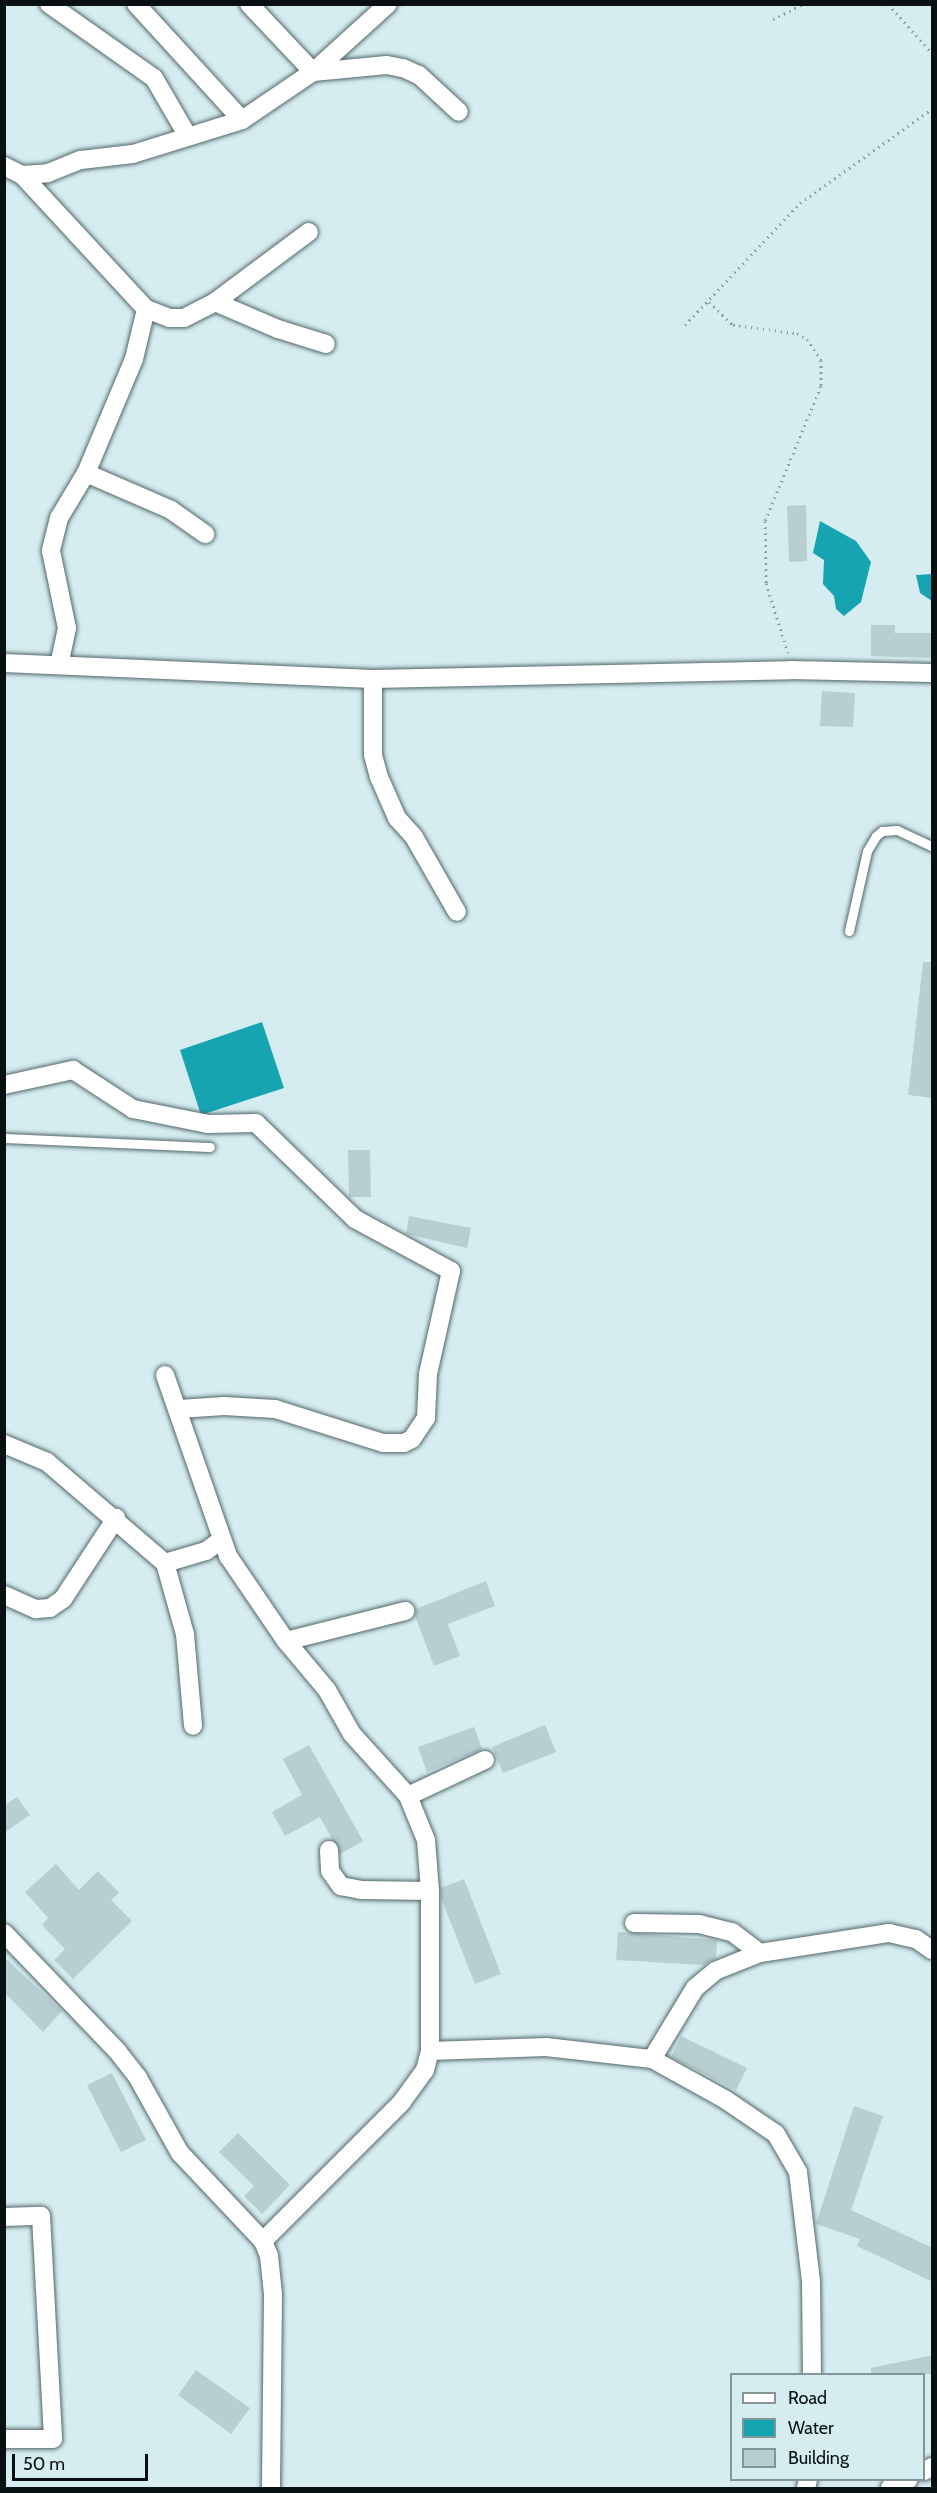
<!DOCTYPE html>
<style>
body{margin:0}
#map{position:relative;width:937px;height:2493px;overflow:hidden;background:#d5edf0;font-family:Cabin,sans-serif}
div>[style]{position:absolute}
.water>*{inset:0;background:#16a4b2}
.building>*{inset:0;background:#b8cfd2}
.path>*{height:3px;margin-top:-1.5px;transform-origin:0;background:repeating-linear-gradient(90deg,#8d9fa1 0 1.5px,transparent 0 6px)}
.roads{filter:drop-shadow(0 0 2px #53676a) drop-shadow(0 0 2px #53676a)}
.service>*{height:9px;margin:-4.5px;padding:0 4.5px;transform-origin:4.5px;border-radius:4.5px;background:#fff}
.minor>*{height:18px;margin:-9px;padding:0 9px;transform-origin:9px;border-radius:9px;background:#fff}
span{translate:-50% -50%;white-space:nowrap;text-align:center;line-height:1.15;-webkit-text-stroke:5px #d5edf0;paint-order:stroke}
.frame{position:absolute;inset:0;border:6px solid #081011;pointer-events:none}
.legend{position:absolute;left:730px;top:2373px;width:195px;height:108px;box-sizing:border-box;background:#d5edf0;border:2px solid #839597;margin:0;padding:8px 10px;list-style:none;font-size:18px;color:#081011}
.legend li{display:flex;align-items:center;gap:12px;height:30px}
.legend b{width:30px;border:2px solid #839597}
.scale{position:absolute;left:12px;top:2454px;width:136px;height:27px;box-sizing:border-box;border:3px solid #081011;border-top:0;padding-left:8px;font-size:18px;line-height:21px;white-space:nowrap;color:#081011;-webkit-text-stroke:4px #d5edf0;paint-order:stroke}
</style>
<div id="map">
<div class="water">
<i style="clip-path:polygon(820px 521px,856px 541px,871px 562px,861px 602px,844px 616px,836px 609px,834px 596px,823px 584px,824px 560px,813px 553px)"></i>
<i style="clip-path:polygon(932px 574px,932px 601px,920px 593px,916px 575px)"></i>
<i style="clip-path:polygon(262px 1022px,284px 1088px,201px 1115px,180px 1050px)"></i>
</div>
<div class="building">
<i style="clip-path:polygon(806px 505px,807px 561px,789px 562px,787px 506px)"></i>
<i style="clip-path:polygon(871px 625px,895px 625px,895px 633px,933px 633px,933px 658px,871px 656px)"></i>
<i style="clip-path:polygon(822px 691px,855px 693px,853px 727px,820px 726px)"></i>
<i style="clip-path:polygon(923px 962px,933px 962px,933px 1098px,908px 1095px)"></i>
<i style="clip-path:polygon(348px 1150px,370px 1150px,371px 1197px,349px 1197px)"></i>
<i style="clip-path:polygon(409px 1216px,471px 1228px,467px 1248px,406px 1234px)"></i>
<i style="clip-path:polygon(486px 1581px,495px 1606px,448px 1624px,460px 1656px,434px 1666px,415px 1616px,416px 1609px)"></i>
<i style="clip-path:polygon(545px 1725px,556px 1752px,503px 1773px,492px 1747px)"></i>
<i style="clip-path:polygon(474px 1727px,482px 1749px,427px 1772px,418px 1747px)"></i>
<i style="clip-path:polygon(309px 1745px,363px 1841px,340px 1854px,320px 1817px,285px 1836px,272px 1812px,302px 1795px,283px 1759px)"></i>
<i style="clip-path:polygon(17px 1797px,30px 1815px,4px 1833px,4px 1806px)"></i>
<i style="clip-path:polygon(56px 1864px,79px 1890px,98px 1871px,119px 1893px,111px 1900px,132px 1921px,73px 1979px,54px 1960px,65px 1949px,42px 1925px,48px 1918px,25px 1892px)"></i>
<i style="clip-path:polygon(464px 1879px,501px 1974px,475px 1984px,441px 1898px,441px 1888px)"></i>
<i style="clip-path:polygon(618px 1932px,717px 1940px,716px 1958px,704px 1965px,616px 1960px)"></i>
<i style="clip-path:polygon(4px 1957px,62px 2011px,43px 2032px,4px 1992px)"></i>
<i style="clip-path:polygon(681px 2036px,747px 2068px,736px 2090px,671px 2057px)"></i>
<i style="clip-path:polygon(112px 2073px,146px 2140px,121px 2152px,87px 2085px)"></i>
<i style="clip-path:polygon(854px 2106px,883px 2116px,851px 2210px,933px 2248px,933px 2282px,857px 2246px,860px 2239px,816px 2224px)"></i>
<i style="clip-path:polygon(238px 2133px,290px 2185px,262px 2214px,244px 2196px,254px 2186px,219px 2152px)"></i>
<i style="clip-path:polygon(933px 2355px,933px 2374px,871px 2374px,871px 2368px)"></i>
<i style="clip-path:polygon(196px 2370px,250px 2408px,231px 2434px,178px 2395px)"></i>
</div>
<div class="path">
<i style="left:888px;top:4px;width:66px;rotate:48.1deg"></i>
<i style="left:773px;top:19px;width:34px;rotate:-26deg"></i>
<i style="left:709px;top:302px;width:33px;rotate:44deg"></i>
<i style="left:733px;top:325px;width:64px;rotate:7.1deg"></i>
<i style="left:797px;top:333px;width:12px;rotate:31deg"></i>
<i style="left:807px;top:339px;width:25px;rotate:56deg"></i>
<i style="left:821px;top:360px;width:26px;rotate:90deg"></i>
<i style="left:821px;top:386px;width:146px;rotate:112.5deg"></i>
<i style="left:765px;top:521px;width:62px;rotate:89.1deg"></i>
<i style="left:766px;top:583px;width:73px;rotate:72.6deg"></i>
<i style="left:685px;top:325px;width:168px;rotate:-46.7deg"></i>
<i style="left:800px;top:203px;width:162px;rotate:-35.5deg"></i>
</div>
<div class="roads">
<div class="service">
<i style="left:849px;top:931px;width:82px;rotate:-77.3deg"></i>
<i style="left:867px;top:851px;width:17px;rotate:-59deg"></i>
<i style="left:876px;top:836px;width:8px;rotate:-40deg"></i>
<i style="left:882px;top:831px;width:15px;rotate:-4deg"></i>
<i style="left:897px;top:830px;width:38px;rotate:25deg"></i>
<i style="left:4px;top:1138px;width:206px;rotate:2.5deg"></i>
</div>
<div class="minor">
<i style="left:49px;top:4px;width:128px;rotate:35.2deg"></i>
<i style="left:154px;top:78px;width:66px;rotate:59.9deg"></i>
<i style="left:136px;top:4px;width:157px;rotate:47.6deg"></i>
<i style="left:249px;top:4px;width:93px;rotate:46.7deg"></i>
<i style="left:313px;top:72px;width:74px;rotate:-5.4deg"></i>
<i style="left:387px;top:65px;width:16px;rotate:11deg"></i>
<i style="left:403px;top:68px;width:17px;rotate:24deg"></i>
<i style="left:419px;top:75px;width:54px;rotate:42.8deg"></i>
<i style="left:4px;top:166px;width:20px;rotate:27deg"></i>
<i style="left:22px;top:175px;width:183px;rotate:47.2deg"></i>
<i style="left:146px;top:309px;width:51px;rotate:103.5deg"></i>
<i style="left:134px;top:359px;width:124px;rotate:112.8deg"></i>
<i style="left:86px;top:473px;width:52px;rotate:121deg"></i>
<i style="left:59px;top:518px;width:34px;rotate:104deg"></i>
<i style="left:51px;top:551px;width:79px;rotate:78.3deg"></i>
<i style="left:67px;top:628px;width:35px;rotate:102deg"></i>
<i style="left:22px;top:175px;width:26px;rotate:-4deg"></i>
<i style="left:48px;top:173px;width:35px;rotate:-22deg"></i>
<i style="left:81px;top:160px;width:52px;rotate:-6.6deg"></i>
<i style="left:133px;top:154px;width:114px;rotate:-17.3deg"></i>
<i style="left:242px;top:120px;width:86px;rotate:-34.1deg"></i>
<i style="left:313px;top:72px;width:101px;rotate:-42.2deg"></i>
<i style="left:215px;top:302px;width:69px;rotate:23.2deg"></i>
<i style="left:278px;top:329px;width:50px;rotate:17.4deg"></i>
<i style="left:146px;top:309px;width:25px;rotate:21deg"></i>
<i style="left:169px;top:318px;width:15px"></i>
<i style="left:184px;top:318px;width:35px;rotate:-27deg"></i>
<i style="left:215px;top:302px;width:117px;rotate:-36.7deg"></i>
<i style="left:86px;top:473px;width:93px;rotate:23.5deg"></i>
<i style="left:171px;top:510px;width:42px;rotate:35.2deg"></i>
<i style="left:4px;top:663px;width:369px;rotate:2.5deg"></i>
<i style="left:373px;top:679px;width:417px;rotate:-1.2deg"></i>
<i style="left:790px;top:670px;width:142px;rotate:1.2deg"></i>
<i style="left:373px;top:679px;width:76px;rotate:90deg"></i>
<i style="left:373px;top:755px;width:23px;rotate:75deg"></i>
<i style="left:379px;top:777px;width:45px;rotate:66.3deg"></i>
<i style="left:397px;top:818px;width:25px;rotate:48deg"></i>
<i style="left:414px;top:837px;width:86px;rotate:60.2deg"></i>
<i style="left:4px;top:1085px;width:71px;rotate:-12.3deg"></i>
<i style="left:73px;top:1070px;width:72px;rotate:33deg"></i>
<i style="left:133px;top:1109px;width:76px;rotate:11.3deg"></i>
<i style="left:208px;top:1124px;width:48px;rotate:-1.2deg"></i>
<i style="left:256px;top:1123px;width:138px;rotate:44.1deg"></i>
<i style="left:355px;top:1219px;width:109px;rotate:28.4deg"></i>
<i style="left:451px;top:1271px;width:106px;rotate:102.6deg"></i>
<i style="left:428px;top:1374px;width:44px;rotate:92.6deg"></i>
<i style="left:426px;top:1418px;width:25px;rotate:124deg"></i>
<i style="left:412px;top:1439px;width:9px;rotate:153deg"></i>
<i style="left:404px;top:1443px;width:21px;rotate:180deg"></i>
<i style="left:383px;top:1443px;width:113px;rotate:-162.5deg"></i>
<i style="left:275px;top:1409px;width:51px;rotate:-176.6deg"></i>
<i style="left:224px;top:1406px;width:45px;rotate:176.2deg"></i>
<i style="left:165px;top:1375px;width:192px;rotate:70.8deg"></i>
<i style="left:228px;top:1556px;width:103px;rotate:55.7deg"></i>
<i style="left:286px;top:1641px;width:64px;rotate:50.1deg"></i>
<i style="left:327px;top:1690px;width:51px;rotate:60.4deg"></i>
<i style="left:352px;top:1734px;width:84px;rotate:47.9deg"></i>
<i style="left:408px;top:1796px;width:48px;rotate:67.8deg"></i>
<i style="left:426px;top:1840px;width:51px;rotate:85.5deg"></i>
<i style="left:430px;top:1891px;width:160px;rotate:90deg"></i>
<i style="left:430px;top:2051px;width:20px;rotate:105deg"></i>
<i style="left:425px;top:2070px;width:39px;rotate:126deg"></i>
<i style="left:402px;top:2102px;width:197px;rotate:135deg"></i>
<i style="left:4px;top:1444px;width:47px;rotate:22.7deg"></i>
<i style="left:47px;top:1462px;width:155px;rotate:40.6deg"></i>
<i style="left:165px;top:1563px;width:43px;rotate:-16.3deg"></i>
<i style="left:206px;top:1551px;width:17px;rotate:-36deg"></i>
<i style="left:165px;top:1563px;width:74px;rotate:74.3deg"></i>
<i style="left:185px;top:1634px;width:92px;rotate:85deg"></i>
<i style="left:4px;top:1595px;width:35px;rotate:24deg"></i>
<i style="left:36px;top:1609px;width:14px;rotate:-4deg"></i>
<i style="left:50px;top:1608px;width:16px;rotate:-35deg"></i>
<i style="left:63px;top:1599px;width:97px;rotate:-56.8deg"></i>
<i style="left:286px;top:1641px;width:123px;rotate:-14.1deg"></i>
<i style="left:408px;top:1796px;width:85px;rotate:-25.1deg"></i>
<i style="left:329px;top:1850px;width:21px;rotate:87deg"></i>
<i style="left:330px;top:1871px;width:19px;rotate:54deg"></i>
<i style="left:341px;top:1886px;width:20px;rotate:11deg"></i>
<i style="left:361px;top:1890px;width:69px;rotate:0.8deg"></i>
<i style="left:634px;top:1923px;width:65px;rotate:0.9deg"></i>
<i style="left:699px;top:1924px;width:34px;rotate:14deg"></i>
<i style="left:732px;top:1932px;width:35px;rotate:37deg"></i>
<i style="left:4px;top:1933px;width:165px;rotate:46.2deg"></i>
<i style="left:118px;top:2052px;width:33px;rotate:52deg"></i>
<i style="left:138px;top:2078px;width:86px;rotate:60.8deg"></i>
<i style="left:180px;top:2153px;width:121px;rotate:46.7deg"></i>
<i style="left:263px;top:2241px;width:16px;rotate:68deg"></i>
<i style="left:269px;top:2256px;width:39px;rotate:84deg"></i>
<i style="left:273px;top:2295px;width:193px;rotate:90.6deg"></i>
<i style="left:430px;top:2051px;width:116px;rotate:-2deg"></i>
<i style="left:546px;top:2047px;width:107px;rotate:6.5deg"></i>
<i style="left:652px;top:2059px;width:85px;rotate:29deg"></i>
<i style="left:726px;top:2100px;width:60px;rotate:34.2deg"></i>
<i style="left:776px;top:2134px;width:44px;rotate:59.9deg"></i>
<i style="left:798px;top:2172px;width:110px;rotate:83.2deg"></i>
<i style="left:811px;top:2281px;width:93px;rotate:89.4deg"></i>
<i style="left:652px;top:2059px;width:83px;rotate:-58.8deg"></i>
<i style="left:695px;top:1988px;width:26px;rotate:-40deg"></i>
<i style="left:715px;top:1971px;width:48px;rotate:-21.8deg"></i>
<i style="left:760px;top:1953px;width:131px;rotate:-8.8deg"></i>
<i style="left:889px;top:1933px;width:28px;rotate:13deg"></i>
<i style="left:916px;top:1939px;width:19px;rotate:35deg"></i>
<i style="left:4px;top:2217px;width:37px;rotate:-2deg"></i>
<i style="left:41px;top:2216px;width:223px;rotate:86.9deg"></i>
<i style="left:53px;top:2439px;width:49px;rotate:180deg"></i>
<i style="left:924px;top:2471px;width:9px;rotate:-27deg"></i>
<i style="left:806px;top:2488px;width:8px;rotate:-76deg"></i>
<i style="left:890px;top:2488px;width:20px;rotate:-24deg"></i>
</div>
</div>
<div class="frame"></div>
<ul class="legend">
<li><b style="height:8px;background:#fff"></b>Road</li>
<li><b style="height:16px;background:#16a4b2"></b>Water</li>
<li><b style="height:16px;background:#b8cfd2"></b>Building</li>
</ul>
<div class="scale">50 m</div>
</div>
